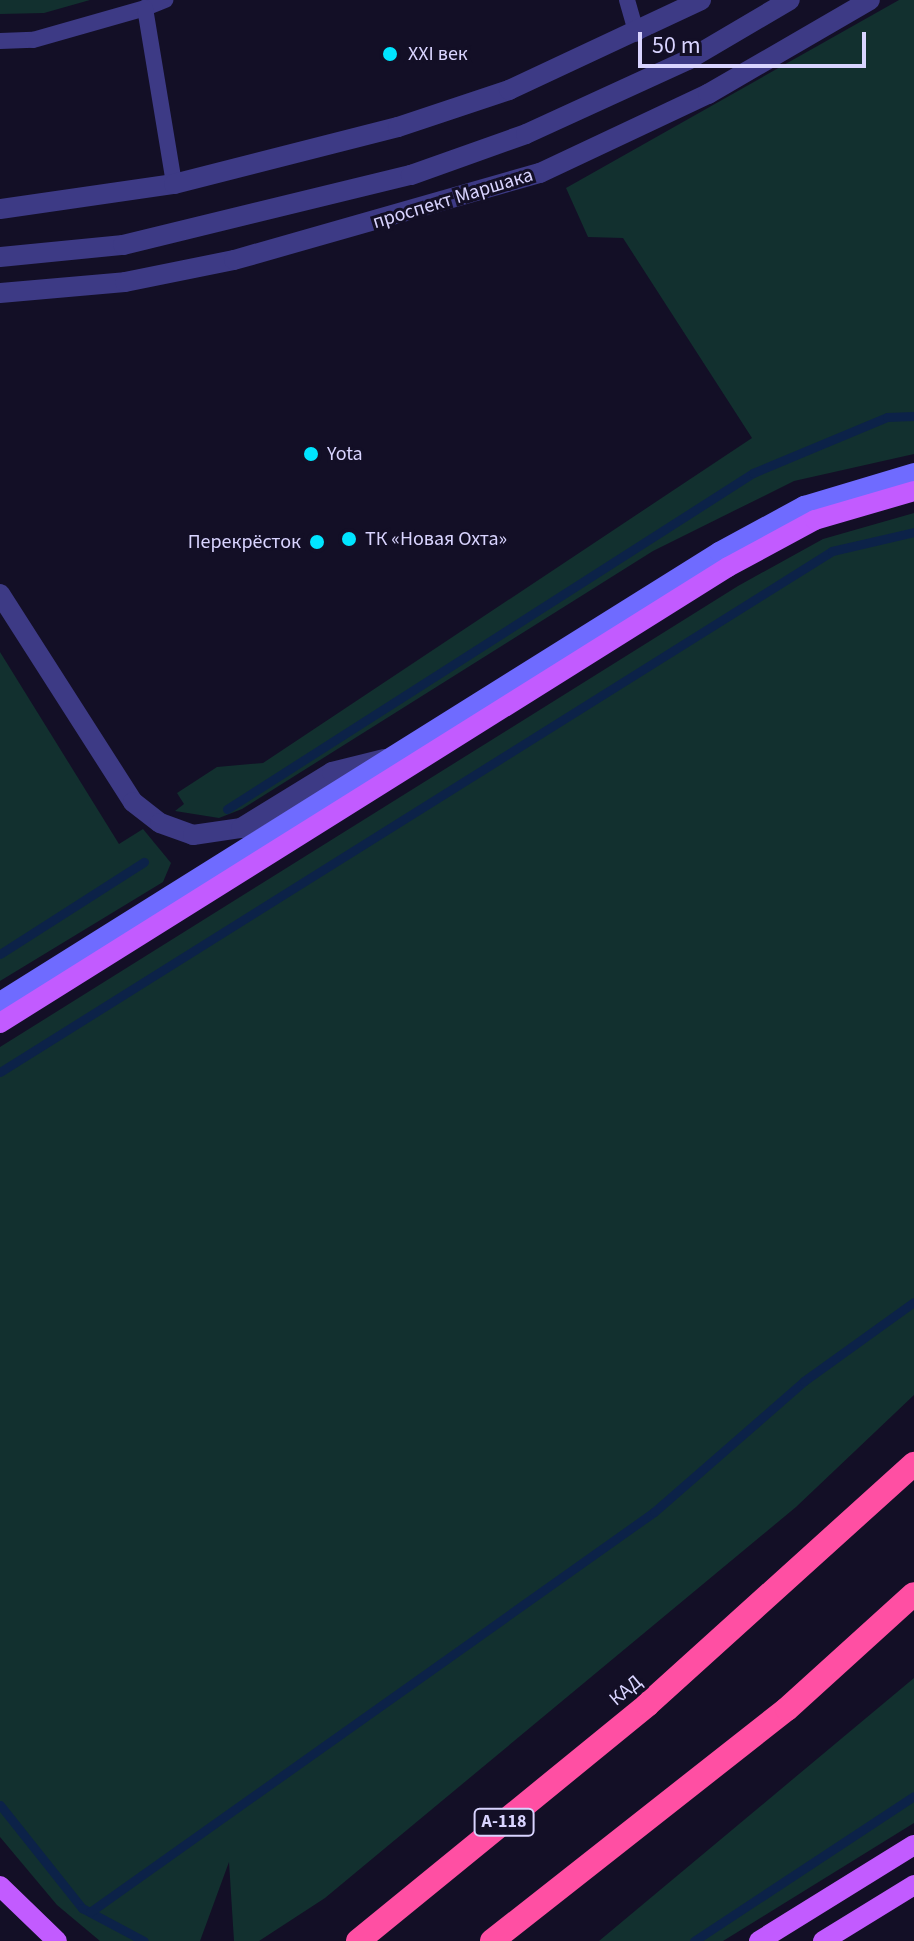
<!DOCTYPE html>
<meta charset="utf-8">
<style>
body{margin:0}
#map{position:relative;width:914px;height:1941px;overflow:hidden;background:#130f26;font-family:"Source Sans 3",sans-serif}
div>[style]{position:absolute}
.green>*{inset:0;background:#12302f}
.stream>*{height:9px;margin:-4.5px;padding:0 4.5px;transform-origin:4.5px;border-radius:4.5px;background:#0c2248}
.service>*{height:16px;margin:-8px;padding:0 8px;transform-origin:8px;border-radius:8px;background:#3d3a85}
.minor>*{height:20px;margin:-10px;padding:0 10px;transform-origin:10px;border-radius:10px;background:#3d3a85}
.secondary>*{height:20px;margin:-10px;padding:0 10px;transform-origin:10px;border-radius:10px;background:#6f6bff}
.primary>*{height:20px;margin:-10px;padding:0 10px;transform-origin:10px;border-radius:10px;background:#c25bff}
.motorway>*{height:24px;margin:-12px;padding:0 12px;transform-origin:12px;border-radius:12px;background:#ff4fa3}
.dots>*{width:22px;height:22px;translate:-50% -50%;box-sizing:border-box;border:4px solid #130f26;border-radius:50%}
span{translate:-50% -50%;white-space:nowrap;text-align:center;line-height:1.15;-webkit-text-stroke:6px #130f26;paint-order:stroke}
.shield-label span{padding:2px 6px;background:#130f26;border:2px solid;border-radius:6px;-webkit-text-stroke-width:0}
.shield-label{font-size:18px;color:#d9d4ff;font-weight:700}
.poi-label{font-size:20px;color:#d9d4ff}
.left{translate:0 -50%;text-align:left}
.right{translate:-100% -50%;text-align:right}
.street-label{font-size:20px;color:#d9d4ff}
.scale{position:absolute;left:638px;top:32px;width:228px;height:36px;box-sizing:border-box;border:4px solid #d9d4ff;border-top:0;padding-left:10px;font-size:24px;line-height:28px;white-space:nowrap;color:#d9d4ff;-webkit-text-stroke:6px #130f26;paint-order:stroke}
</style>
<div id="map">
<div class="green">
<i style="clip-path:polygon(0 0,90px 0,44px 13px,0 14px)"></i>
<i style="clip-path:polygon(899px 0,914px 0,914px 454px,794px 481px,653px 551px,242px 809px,219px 818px,175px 811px,184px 804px,177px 793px,217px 767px,263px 763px,752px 438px,623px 238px,588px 237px,566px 188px)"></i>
<i style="clip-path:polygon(914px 513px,914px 1395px,796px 1507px,325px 1898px,259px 1941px,234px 1941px,229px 1862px,200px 1941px,100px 1941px,57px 1905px,0 1837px,0 1047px,738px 586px,823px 539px)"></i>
<i style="clip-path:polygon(0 652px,119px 844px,143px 829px,171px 863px,163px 882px,0 981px)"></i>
<i style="clip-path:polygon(914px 1678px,914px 1823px,723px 1941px,599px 1941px)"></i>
</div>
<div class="stream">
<i style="left:227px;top:809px;width:624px;rotate:-32.57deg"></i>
<i style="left:753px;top:473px;width:145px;rotate:-22.7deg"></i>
<i style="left:887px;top:417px;width:27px;rotate:-2deg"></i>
<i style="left:0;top:954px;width:171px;rotate:-32.6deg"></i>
<i style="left:0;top:1072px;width:982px;rotate:-32.05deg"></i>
<i style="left:832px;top:551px;width:84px;rotate:-13deg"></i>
<i style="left:0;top:1805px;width:132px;rotate:51.5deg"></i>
<i style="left:82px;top:1908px;width:70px;rotate:28deg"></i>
<i style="left:90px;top:1912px;width:691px;rotate:-35.35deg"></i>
<i style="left:654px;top:1512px;width:199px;rotate:-41.1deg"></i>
<i style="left:804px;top:1381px;width:135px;rotate:-35.7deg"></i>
<i style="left:694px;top:1941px;width:263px;rotate:-33.4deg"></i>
</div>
<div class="service">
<i style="left:627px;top:0;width:35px;rotate:74deg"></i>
<i style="left:145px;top:8px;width:22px;rotate:-22deg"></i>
<i style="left:0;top:41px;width:33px;rotate:-2deg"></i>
<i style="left:33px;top:40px;width:116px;rotate:-15.9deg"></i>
<i style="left:145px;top:8px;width:178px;rotate:80.6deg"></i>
</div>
<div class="minor">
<i style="left:0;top:209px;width:176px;rotate:-8.2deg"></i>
<i style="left:174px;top:184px;width:231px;rotate:-14.3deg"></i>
<i style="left:398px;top:127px;width:117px;rotate:-18.4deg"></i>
<i style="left:509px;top:90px;width:212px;rotate:-25.1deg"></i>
<i style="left:0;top:257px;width:124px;rotate:-5.6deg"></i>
<i style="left:123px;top:245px;width:296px;rotate:-13.7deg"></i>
<i style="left:411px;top:175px;width:122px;rotate:-19.6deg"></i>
<i style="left:526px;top:134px;width:178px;rotate:-24.6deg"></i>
<i style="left:688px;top:60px;width:118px;rotate:-30.5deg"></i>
<i style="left:0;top:293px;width:125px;rotate:-5deg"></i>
<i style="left:125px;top:282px;width:111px;rotate:-11.4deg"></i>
<i style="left:234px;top:260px;width:318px;rotate:-15.9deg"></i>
<i style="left:540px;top:173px;width:186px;rotate:-25.2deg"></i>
<i style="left:708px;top:94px;width:187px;rotate:-30.1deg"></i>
<i style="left:0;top:594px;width:247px;rotate:57.4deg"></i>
<i style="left:133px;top:802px;width:34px;rotate:38deg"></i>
<i style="left:160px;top:823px;width:35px;rotate:20deg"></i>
<i style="left:193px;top:835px;width:49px;rotate:-8.3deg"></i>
<i style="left:241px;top:828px;width:107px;rotate:-31.6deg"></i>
<i style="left:332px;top:772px;width:54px;rotate:-14deg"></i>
</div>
<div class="secondary">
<i style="left:0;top:1002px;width:848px;rotate:-32.04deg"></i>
<i style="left:719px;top:552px;width:97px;rotate:-28.4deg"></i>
<i style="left:804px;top:506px;width:115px;rotate:-16.7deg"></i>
</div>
<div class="primary">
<i style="left:0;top:1023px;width:859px;rotate:-32.06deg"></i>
<i style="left:728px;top:567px;width:99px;rotate:-28.4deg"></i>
<i style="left:815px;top:520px;width:103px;rotate:-16.3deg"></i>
<i style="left:0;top:1886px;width:79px;rotate:44deg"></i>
<i style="left:759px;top:1941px;width:182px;rotate:-31.8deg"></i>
<i style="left:823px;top:1941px;width:107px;rotate:-31.6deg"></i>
</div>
<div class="motorway">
<i style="left:358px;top:1941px;width:373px;rotate:-39.2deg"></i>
<i style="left:647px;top:1705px;width:360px;rotate:-42.1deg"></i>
<i style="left:492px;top:1941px;width:375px;rotate:-38.2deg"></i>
<i style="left:787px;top:1709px;width:171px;rotate:-42.2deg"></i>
</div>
<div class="dots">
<i style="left:390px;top:54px;background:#00e5ff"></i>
<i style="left:311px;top:454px;background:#00e5ff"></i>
<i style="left:349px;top:539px;background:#00e5ff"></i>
<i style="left:317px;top:542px;background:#00e5ff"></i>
</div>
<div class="shield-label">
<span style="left:504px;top:1822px">А-118</span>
</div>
<div class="poi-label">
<span class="left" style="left:408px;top:54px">XXI век</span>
<span class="left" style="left:327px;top:454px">Yota</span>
<span class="left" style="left:365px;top:539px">ТК «Новая Охта»</span>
<span class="right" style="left:301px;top:542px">Перекрёсток</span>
</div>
<div class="street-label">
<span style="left:453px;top:199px;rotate:-17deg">проспект Маршака</span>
<span style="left:626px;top:1691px;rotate:-40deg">КАД</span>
</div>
<div class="scale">50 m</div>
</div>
